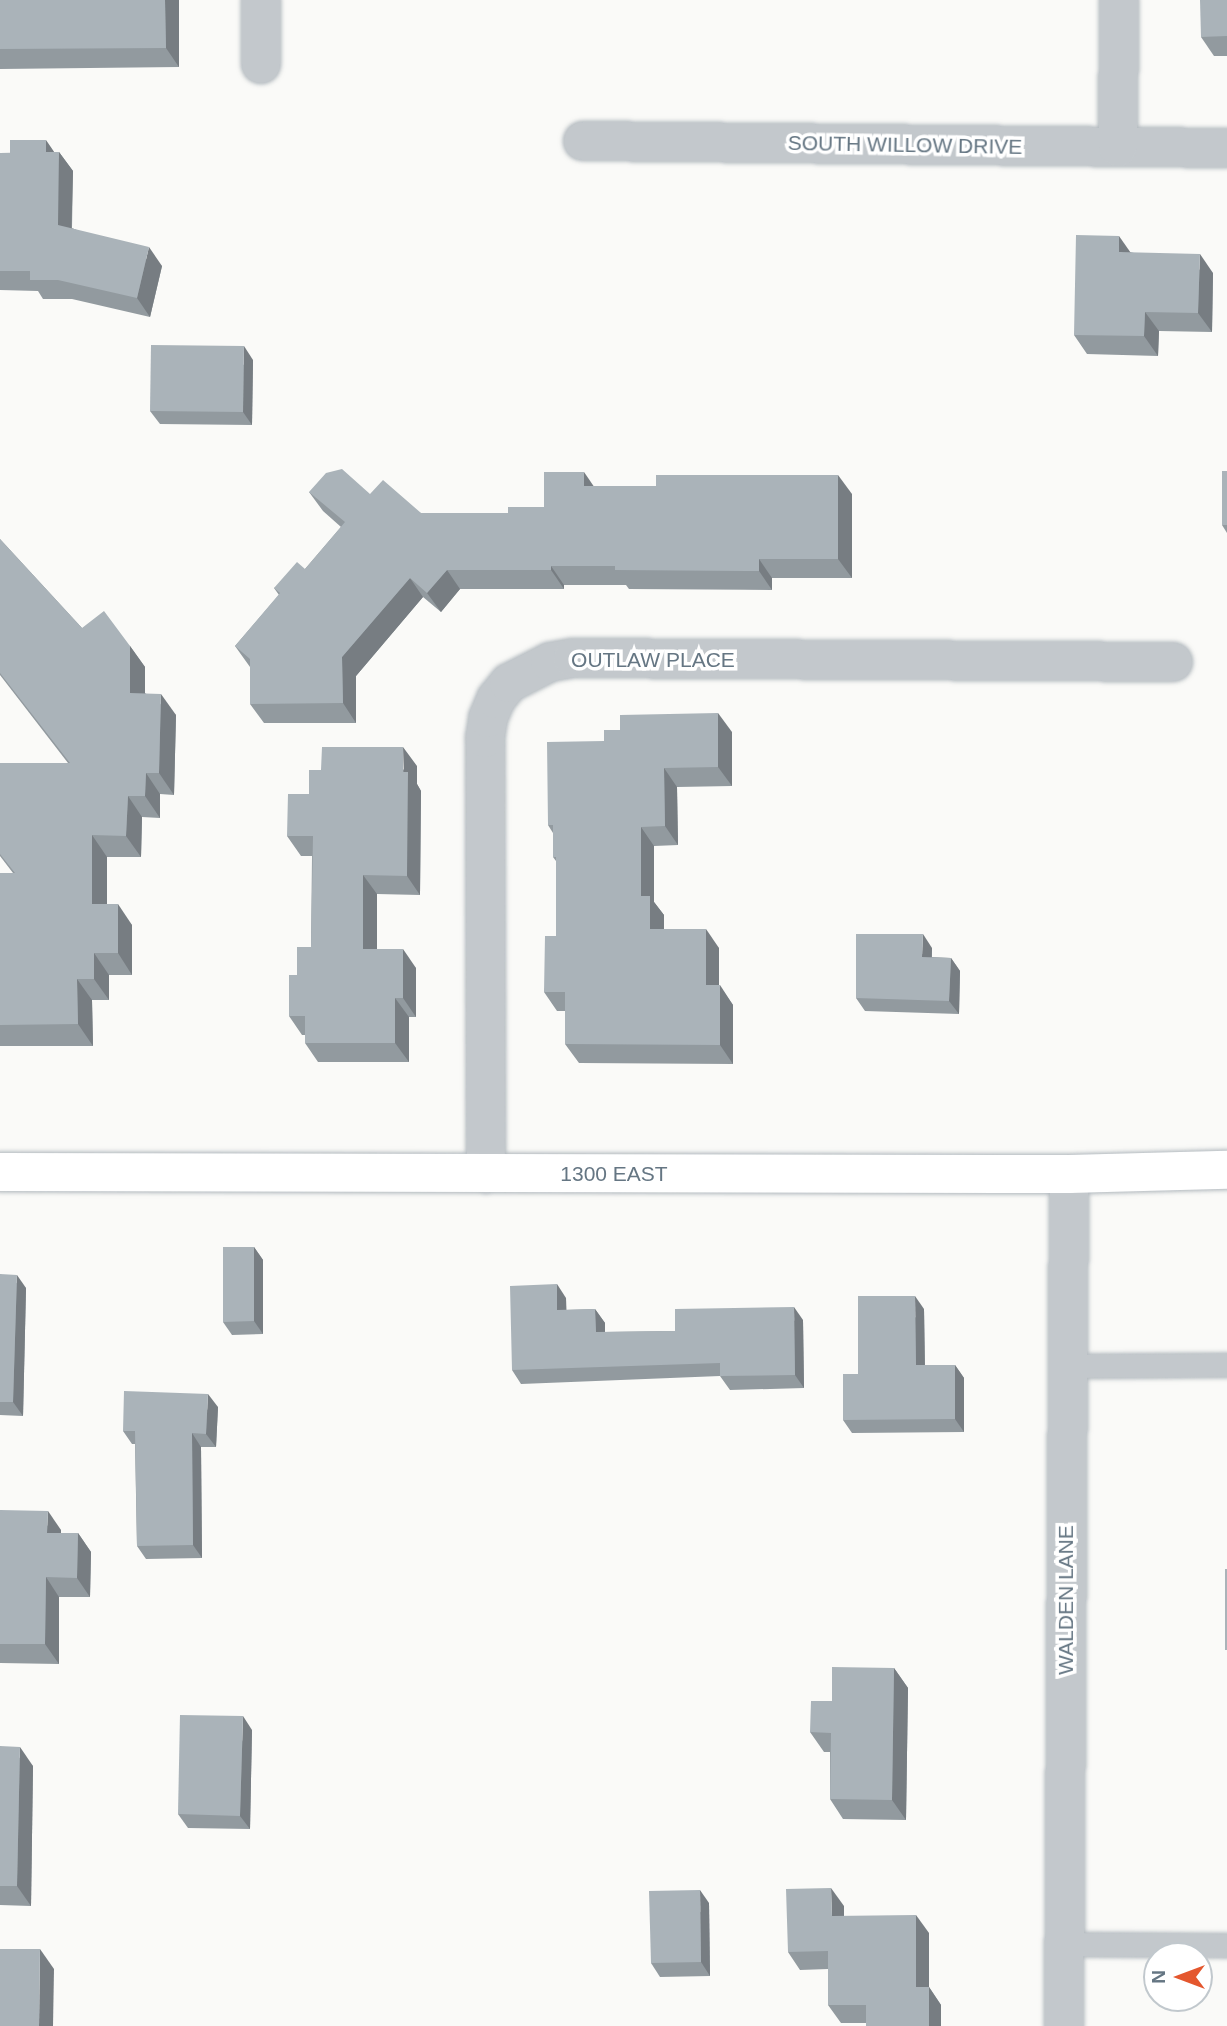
<!DOCTYPE html>
<style>
body{margin:0}
#map{position:relative;width:1227px;height:2026px;overflow:hidden;background:#fafaf8;font-family:Arial,sans-serif}
div>[style]{position:absolute}
.roads{filter:drop-shadow(0 0 2px #b3babf) drop-shadow(0 0 2px #b3babf)}
.service>*{height:23px;margin:-11.5px;padding:0 11.5px;transform-origin:11.5px;border-radius:11.5px;background:#c3c8cc}
.minor>*{height:38px;margin:-19px;padding:0 19px;transform-origin:19px;border-radius:19px;background:#c3c8cc}
.secondary>*{height:38px;margin:-19px;padding:0 19px;transform-origin:19px;border-radius:19px;background:#fff}
.wall>*{inset:0;background:#929a9f}
.shaded-wall>*{inset:0;background:#777d82}
.building>*{inset:0;background:#aab3b9}
span{translate:-50% -50%;white-space:nowrap;text-align:center;line-height:1.15;-webkit-text-stroke:7px #fff;paint-order:stroke}
.street-label{font-size:21px;color:#657683}
.north{position:absolute;left:1143px;top:1942px;width:70px;height:70px;box-sizing:border-box;background:#fff;border:2px solid #c1c8cd;border-radius:50%;rotate:270deg;font-size:19px;font-weight:700;line-height:28px;text-align:center;color:#657683}
.north::after{content:'';display:block;margin:auto;width:24px;height:32px;background:#e4572e;clip-path:polygon(50% 0,100% 100%,50% 72%,0 100%)}
</style>
<div id="map">
<div class="roads">
<div class="service">
<i style="left:1067px;top:1366px;width:160px;rotate:-0.4deg"></i>
<i style="left:1065px;top:1944px;width:162px;rotate:0.4deg"></i>
</div>
<div class="minor">
<i style="left:261px;top:64px;width:64px;rotate:-90deg"></i>
<i style="left:583px;top:141px;width:644px;rotate:0.62deg"></i>
<i style="left:1118px;top:147px;width:147px;rotate:-89.6deg"></i>
<i style="left:486px;top:1174px;width:436px;rotate:-90.1deg"></i>
<i style="left:485px;top:738px;width:20px;rotate:-81deg"></i>
<i style="left:488px;top:718px;width:21px;rotate:-67deg"></i>
<i style="left:496px;top:699px;width:21px;rotate:-51deg"></i>
<i style="left:509px;top:683px;width:46px;rotate:-27.1deg"></i>
<i style="left:550px;top:662px;width:23px;rotate:-10deg"></i>
<i style="left:573px;top:658px;width:600px;rotate:0.38deg"></i>
<i style="left:1064px;top:2026px;width:852px;rotate:-89.66deg"></i>
</div>
<div class="secondary">
<i style="left:0;top:1172px;width:1069px;rotate:0.11deg"></i>
<i style="left:1069px;top:1174px;width:158px;rotate:-1.5deg"></i>
</div>
</div>
<div class="wall">
<i style="clip-path:polygon(0 0,179px 0,179px 67px,0 69px)"></i>
<i style="clip-path:polygon(1227px 0,1227px 56px,1214px 56px,1201px 37px)"></i>
<i style="clip-path:polygon(59px 152px,73px 171px,72px 228px,162px 266px,150px 317px,72px 299px,43px 299px,38px 291px,0 290px,0 153px)"></i>
<i style="clip-path:polygon(1130px 252px,1213px 273px,1212px 332px,1159px 331px,1158px 356px,1087px 354px,1074px 335px)"></i>
<i style="clip-path:polygon(253px 360px,252px 425px,160px 424px,150px 411px)"></i>
<i style="clip-path:polygon(1227px 471px,1227px 533px,1222px 525px)"></i>
<i style="clip-path:polygon(594px 486px,852px 494px,852px 578px,772px 578px,772px 590px,629px 589px,626px 585px,564px 585px,564px 589px,460px 589px,441px 612px,423px 597px,356px 676px,356px 723px,264px 723px,250px 704px,250px 667px,235px 646px,279px 595px,274px 588px,305px 569px,341px 527px,323px 511px,309px 492px,370px 494px,421px 513px,508px 513px,544px 507px)"></i>
<i style="clip-path:polygon(0 539px,82px 628px,130px 646px,145px 667px,145px 693px,176px 715px,174px 795px,160px 794px,160px 818px,142px 817px,141px 857px,107px 857px,107px 904px,132px 925px,132px 975px,109px 975px,109px 1000px,92px 1000px,93px 1046px,0 1046px,0 873px,13px 873px,0 856px,0 763px,68px 763px,0 675px)"></i>
<i style="clip-path:polygon(732px 732px,732px 786px,677px 787px,678px 845px,654px 846px,654px 902px,664px 915px,664px 929px,719px 948px,719px 985px,733px 1005px,733px 1064px,579px 1063px,565px 1044px,565px 1011px,557px 1011px,544px 992px,556px 936px,556px 861px,553px 857px,553px 833px,548px 825px,604px 741px)"></i>
<i style="clip-path:polygon(417px 766px,417px 784px,421px 791px,420px 895px,377px 894px,377px 949px,416px 968px,416px 1017px,409px 1017px,409px 1062px,318px 1062px,305px 1043px,305px 1035px,302px 1035px,289px 1016px,297px 975px,311px 947px,312px 856px,301px 856px,287px 836px,309px 794px)"></i>
<i style="clip-path:polygon(932px 948px,932px 957px,951px 958px,960px 971px,959px 1014px,865px 1011px,856px 998px)"></i>
<i style="clip-path:polygon(254px 1247px,263px 1260px,263px 1334px,232px 1335px,223px 1322px)"></i>
<i style="clip-path:polygon(0 1274px,26px 1288px,23px 1416px,0 1415px)"></i>
<i style="clip-path:polygon(566px 1298px,566px 1310px,595px 1309px,605px 1323px,605px 1332px,675px 1331px,803px 1320px,804px 1388px,730px 1390px,720px 1376px,521px 1384px,512px 1370px)"></i>
<i style="clip-path:polygon(924px 1309px,925px 1365px,955px 1365px,964px 1378px,964px 1432px,852px 1433px,843px 1420px,858px 1374px)"></i>
<i style="clip-path:polygon(218px 1407px,216px 1447px,201px 1447px,202px 1558px,146px 1559px,137px 1546px,135px 1444px,132px 1444px,123px 1431px)"></i>
<i style="clip-path:polygon(0 1510px,61px 1530px,61px 1533px,78px 1533px,91px 1552px,90px 1597px,59px 1597px,59px 1664px,0 1663px)"></i>
<i style="clip-path:polygon(894px 1668px,908px 1688px,906px 1820px,843px 1819px,830px 1799px,830px 1752px,824px 1752px,810px 1732px,832px 1701px)"></i>
<i style="clip-path:polygon(252px 1730px,250px 1829px,188px 1828px,178px 1814px)"></i>
<i style="clip-path:polygon(0 1746px,33px 1766px,31px 1906px,0 1905px)"></i>
<i style="clip-path:polygon(709px 1903px,710px 1976px,660px 1977px,651px 1963px)"></i>
<i style="clip-path:polygon(844px 1906px,844px 1916px,929px 1933px,929px 1987px,941px 2005px,941px 2026px,866px 2023px,841px 2023px,828px 2005px,828px 1969px,800px 1970px,788px 1952px)"></i>
</div>
<div class="shaded-wall">
<i style="clip-path:polygon(165px 0,179px 0,179px 67px,166px 48px)"></i>
<i style="clip-path:polygon(46px 140px,59px 159px,59px 152px,73px 171px,71px 244px,58px 225px,46px 152px)"></i>
<i style="clip-path:polygon(1119px 236px,1133px 256px,1119px 252px)"></i>
<i style="clip-path:polygon(149px 247px,162px 266px,150px 317px,137px 298px)"></i>
<i style="clip-path:polygon(1200px 254px,1213px 273px,1212px 332px,1198px 313px)"></i>
<i style="clip-path:polygon(1145px 312px,1159px 331px,1158px 356px,1144px 336px)"></i>
<i style="clip-path:polygon(244px 346px,253px 360px,252px 425px,243px 412px)"></i>
<i style="clip-path:polygon(584px 472px,597px 491px,584px 486px)"></i>
<i style="clip-path:polygon(838px 475px,852px 494px,852px 578px,838px 559px)"></i>
<i style="clip-path:polygon(759px 559px,772px 578px,772px 590px,759px 571px)"></i>
<i style="clip-path:polygon(551px 566px,564px 585px,564px 589px,551px 570px)"></i>
<i style="clip-path:polygon(447px 570px,460px 589px,441px 612px,427px 593px)"></i>
<i style="clip-path:polygon(410px 578px,423px 597px,356px 676px,356px 723px,343px 703px,342px 657px)"></i>
<i style="clip-path:polygon(130px 646px,145px 667px,145px 714px,130px 693px)"></i>
<i style="clip-path:polygon(161px 694px,176px 715px,174px 795px,159px 773px)"></i>
<i style="clip-path:polygon(718px 713px,732px 732px,732px 786px,718px 767px)"></i>
<i style="clip-path:polygon(403px 747px,417px 766px,417px 784px,421px 791px,420px 895px,407px 876px)"></i>
<i style="clip-path:polygon(664px 768px,677px 787px,678px 845px,665px 826px)"></i>
<i style="clip-path:polygon(146px 773px,160px 794px,160px 818px,145px 796px)"></i>
<i style="clip-path:polygon(128px 796px,142px 817px,141px 857px,126px 836px)"></i>
<i style="clip-path:polygon(641px 827px,654px 846px,654px 902px,664px 915px,664px 948px,650px 929px,641px 896px)"></i>
<i style="clip-path:polygon(92px 835px,107px 857px,107px 926px,92px 904px)"></i>
<i style="clip-path:polygon(363px 875px,377px 894px,377px 968px,363px 949px)"></i>
<i style="clip-path:polygon(118px 904px,132px 925px,132px 975px,118px 953px)"></i>
<i style="clip-path:polygon(706px 929px,719px 948px,719px 1005px,706px 985px)"></i>
<i style="clip-path:polygon(923px 934px,932px 948px,931px 970px,922px 957px)"></i>
<i style="clip-path:polygon(403px 949px,416px 968px,416px 1017px,403px 998px)"></i>
<i style="clip-path:polygon(94px 953px,109px 975px,109px 1000px,94px 979px)"></i>
<i style="clip-path:polygon(951px 958px,960px 971px,959px 1014px,949px 1001px)"></i>
<i style="clip-path:polygon(77px 979px,92px 1000px,93px 1046px,78px 1024px)"></i>
<i style="clip-path:polygon(720px 985px,733px 1005px,733px 1064px,720px 1045px)"></i>
<i style="clip-path:polygon(395px 998px,409px 1017px,409px 1062px,395px 1043px)"></i>
<i style="clip-path:polygon(254px 1247px,263px 1260px,263px 1334px,254px 1321px)"></i>
<i style="clip-path:polygon(17px 1275px,26px 1288px,23px 1416px,13px 1402px)"></i>
<i style="clip-path:polygon(557px 1284px,566px 1298px,567px 1323px,557px 1310px)"></i>
<i style="clip-path:polygon(915px 1296px,924px 1309px,925px 1378px,916px 1365px)"></i>
<i style="clip-path:polygon(794px 1307px,803px 1320px,804px 1388px,795px 1375px)"></i>
<i style="clip-path:polygon(595px 1309px,605px 1323px,605px 1346px,596px 1332px)"></i>
<i style="clip-path:polygon(955px 1365px,964px 1378px,964px 1432px,955px 1419px)"></i>
<i style="clip-path:polygon(208px 1394px,218px 1407px,216px 1447px,206px 1434px)"></i>
<i style="clip-path:polygon(192px 1433px,201px 1447px,202px 1558px,193px 1545px)"></i>
<i style="clip-path:polygon(48px 1511px,61px 1530px,61px 1552px,47px 1533px)"></i>
<i style="clip-path:polygon(78px 1533px,91px 1552px,90px 1597px,77px 1578px)"></i>
<i style="clip-path:polygon(46px 1577px,59px 1597px,59px 1664px,45px 1644px)"></i>
<i style="clip-path:polygon(894px 1668px,908px 1688px,906px 1820px,892px 1800px)"></i>
<i style="clip-path:polygon(243px 1716px,252px 1730px,250px 1829px,240px 1816px)"></i>
<i style="clip-path:polygon(20px 1747px,33px 1766px,31px 1906px,17px 1886px)"></i>
<i style="clip-path:polygon(831px 1888px,844px 1906px,844px 1934px,832px 1916px)"></i>
<i style="clip-path:polygon(700px 1890px,709px 1903px,710px 1976px,701px 1962px)"></i>
<i style="clip-path:polygon(916px 1915px,929px 1933px,929px 2005px,916px 1987px)"></i>
<i style="clip-path:polygon(40px 1949px,54px 1969px,53px 2026px,39px 2026px)"></i>
<i style="clip-path:polygon(929px 1987px,941px 2005px,941px 2026px,929px 2026px)"></i>
</div>
<div class="building">
<i style="clip-path:polygon(0 0,165px 0,166px 48px,0 49px)"></i>
<i style="clip-path:polygon(1200px 0,1227px 0,1227px 36px,1201px 37px)"></i>
<i style="clip-path:polygon(10px 140px,46px 140px,46px 152px,59px 152px,58px 225px,149px 247px,137px 298px,58px 280px,30px 280px,30px 271px,0 271px,0 153px,10px 153px)"></i>
<i style="clip-path:polygon(1076px 235px,1119px 236px,1119px 252px,1200px 254px,1198px 313px,1145px 312px,1144px 336px,1074px 335px)"></i>
<i style="clip-path:polygon(151px 345px,244px 346px,243px 412px,150px 411px)"></i>
<i style="clip-path:polygon(342px 469px,370px 494px,383px 480px,421px 513px,508px 513px,508px 507px,544px 507px,544px 472px,584px 472px,584px 486px,656px 486px,656px 475px,838px 475px,838px 559px,759px 559px,759px 571px,615px 570px,615px 566px,551px 566px,551px 570px,447px 570px,427px 593px,410px 578px,342px 657px,343px 703px,250px 704px,250px 659px,235px 646px,280px 593px,274px 588px,297px 562px,305px 569px,345px 522px,309px 492px,326px 473px)"></i>
<i style="clip-path:polygon(1222px 471px,1227px 471px,1227px 525px,1222px 525px)"></i>
<i style="clip-path:polygon(0 539px,82px 628px,104px 611px,130px 646px,130px 693px,161px 694px,159px 773px,146px 773px,145px 796px,128px 796px,126px 836px,92px 835px,92px 904px,118px 904px,118px 953px,94px 953px,94px 979px,77px 979px,78px 1024px,0 1025px,0 873px,15px 873px,0 854px,0 763px,70px 763px,0 673px)"></i>
<i style="clip-path:polygon(718px 713px,718px 767px,664px 768px,665px 826px,641px 827px,641px 896px,650px 896px,650px 929px,706px 929px,706px 985px,720px 985px,720px 1045px,565px 1044px,565px 992px,544px 992px,545px 936px,556px 936px,556px 857px,553px 857px,553px 825px,548px 825px,547px 742px,604px 741px,604px 730px,620px 730px,620px 715px)"></i>
<i style="clip-path:polygon(322px 747px,403px 747px,403px 772px,408px 772px,407px 876px,363px 875px,363px 949px,403px 949px,403px 998px,395px 998px,395px 1043px,305px 1043px,305px 1016px,289px 1016px,289px 975px,297px 975px,297px 947px,311px 947px,313px 836px,287px 836px,288px 794px,309px 794px,309px 770px,321px 770px)"></i>
<i style="clip-path:polygon(856px 934px,923px 934px,922px 957px,951px 958px,949px 1001px,856px 998px)"></i>
<i style="clip-path:polygon(223px 1247px,254px 1247px,254px 1321px,223px 1322px)"></i>
<i style="clip-path:polygon(0 1274px,17px 1275px,13px 1402px,0 1402px)"></i>
<i style="clip-path:polygon(557px 1284px,557px 1310px,595px 1309px,596px 1332px,675px 1331px,675px 1309px,794px 1307px,795px 1375px,720px 1376px,720px 1363px,512px 1370px,510px 1286px)"></i>
<i style="clip-path:polygon(858px 1296px,915px 1296px,916px 1365px,955px 1365px,955px 1419px,843px 1420px,843px 1374px,858px 1374px)"></i>
<i style="clip-path:polygon(124px 1391px,208px 1394px,206px 1434px,192px 1433px,193px 1545px,137px 1546px,135px 1431px,123px 1431px)"></i>
<i style="clip-path:polygon(0 1510px,48px 1511px,47px 1533px,78px 1533px,77px 1578px,46px 1577px,45px 1644px,0 1644px)"></i>
<i style="clip-path:polygon(1225px 1569px,1227px 1569px,1227px 1650px,1225px 1650px)"></i>
<i style="clip-path:polygon(832px 1667px,894px 1668px,892px 1800px,830px 1799px,831px 1733px,810px 1732px,811px 1701px,832px 1701px)"></i>
<i style="clip-path:polygon(180px 1715px,243px 1716px,240px 1816px,178px 1814px)"></i>
<i style="clip-path:polygon(0 1746px,20px 1747px,17px 1886px,0 1886px)"></i>
<i style="clip-path:polygon(831px 1888px,832px 1916px,916px 1915px,916px 1987px,929px 1987px,929px 2026px,866px 2026px,866px 2005px,828px 2005px,828px 1951px,788px 1952px,786px 1889px)"></i>
<i style="clip-path:polygon(700px 1890px,701px 1962px,651px 1963px,649px 1891px)"></i>
<i style="clip-path:polygon(0 1949px,40px 1949px,39px 2026px,0 2026px)"></i>
</div>
<div class="street-label">
<span style="left:905px;top:145px;rotate:1deg">SOUTH WILLOW DRIVE</span>
<span style="left:653px;top:660px">OUTLAW PLACE</span>
<span style="left:614px;top:1174px">1300 EAST</span>
<span style="left:1066px;top:1600px;rotate:-90deg">WALDEN LANE</span>
</div>
<div class="north">N</div>
</div>
